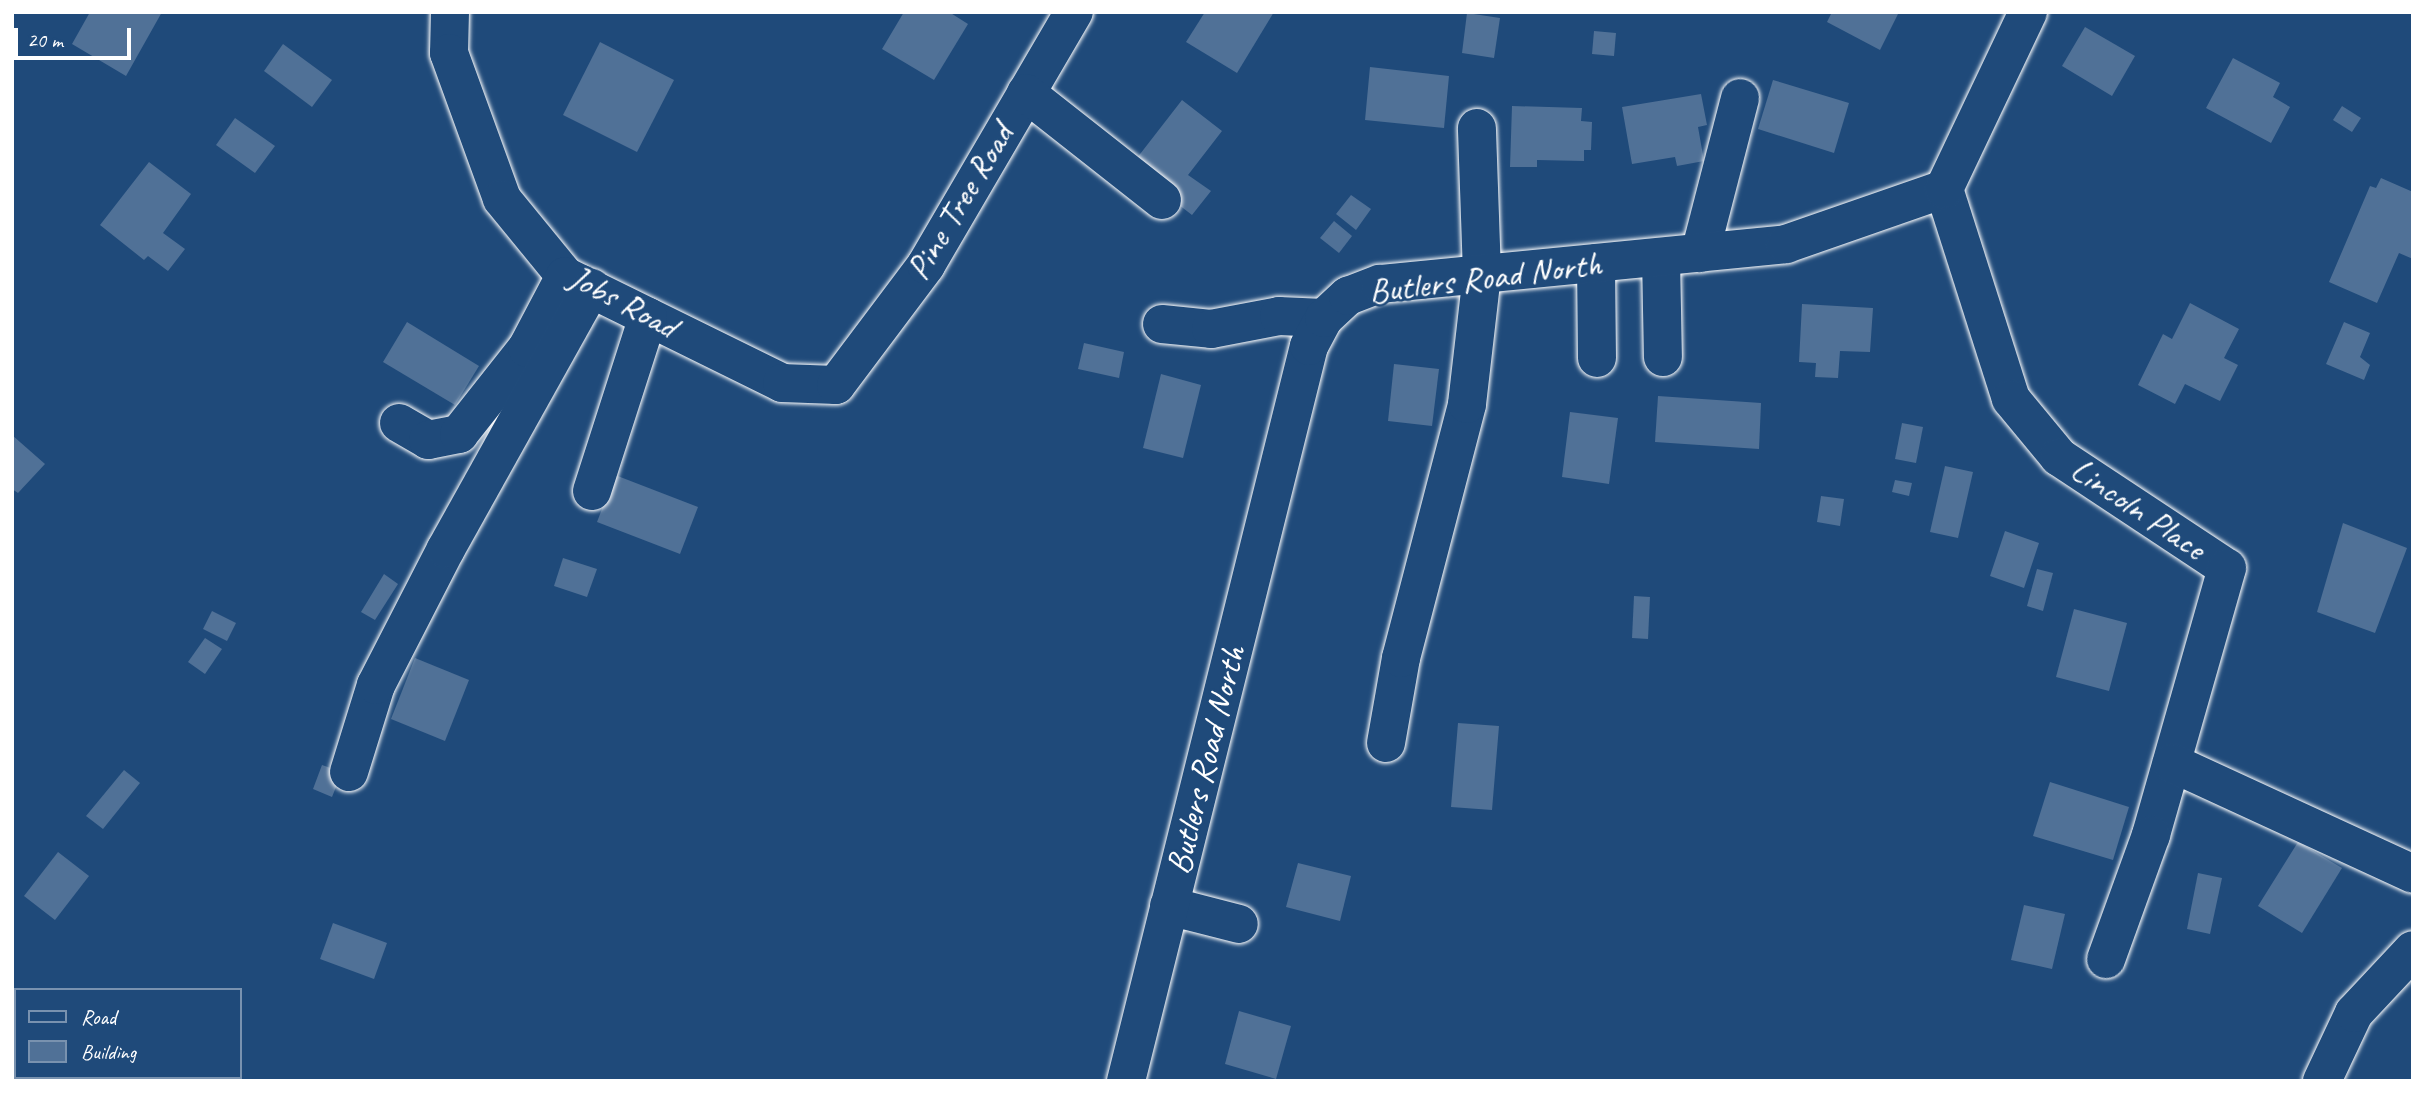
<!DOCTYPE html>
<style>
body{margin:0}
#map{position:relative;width:2425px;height:1093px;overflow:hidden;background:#1f4a7a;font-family:Caveat,sans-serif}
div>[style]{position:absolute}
.building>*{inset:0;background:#507197}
.roads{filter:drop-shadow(0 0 2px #fff) drop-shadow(0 0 2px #fff)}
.minor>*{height:38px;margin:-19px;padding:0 19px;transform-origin:19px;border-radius:19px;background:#1f4a7a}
span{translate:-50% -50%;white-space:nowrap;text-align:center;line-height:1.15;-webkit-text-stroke:5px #1f4a7a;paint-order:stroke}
.street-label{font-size:35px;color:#fff}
.frame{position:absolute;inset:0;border:14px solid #fff;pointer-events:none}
.legend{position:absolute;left:14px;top:988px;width:228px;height:91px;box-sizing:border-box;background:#1f4a7a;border:2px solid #7992af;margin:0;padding:9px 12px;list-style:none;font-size:21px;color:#fff}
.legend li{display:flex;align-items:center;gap:14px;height:35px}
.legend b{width:35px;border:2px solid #7992af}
.scale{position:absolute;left:14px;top:28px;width:117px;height:32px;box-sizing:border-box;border:4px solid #fff;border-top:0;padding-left:9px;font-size:21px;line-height:24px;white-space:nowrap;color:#fff;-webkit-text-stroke:5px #1f4a7a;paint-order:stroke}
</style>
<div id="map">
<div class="building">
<i style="clip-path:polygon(90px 12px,162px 12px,126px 76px,72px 44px)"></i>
<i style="clip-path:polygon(904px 12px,949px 12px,968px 24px,934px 80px,882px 49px)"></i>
<i style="clip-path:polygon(1205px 12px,1274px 12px,1237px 73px,1186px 42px)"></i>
<i style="clip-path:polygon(1832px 12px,1899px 12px,1880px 50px,1827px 22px)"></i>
<i style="clip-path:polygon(1467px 13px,1500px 18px,1494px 58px,1462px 53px)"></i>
<i style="clip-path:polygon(2085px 27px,2135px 56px,2112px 96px,2062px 66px)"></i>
<i style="clip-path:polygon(1594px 31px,1616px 33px,1614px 56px,1592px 54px)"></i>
<i style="clip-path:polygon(600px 42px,674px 80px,637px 152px,563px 115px)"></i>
<i style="clip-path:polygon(283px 44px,332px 80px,312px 107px,264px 71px)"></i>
<i style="clip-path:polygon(2233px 58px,2280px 83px,2273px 97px,2290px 107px,2271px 143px,2206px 108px)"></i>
<i style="clip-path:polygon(1370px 67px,1449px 76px,1444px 128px,1365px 120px)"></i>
<i style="clip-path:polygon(1773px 80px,1849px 103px,1834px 153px,1758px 129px)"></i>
<i style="clip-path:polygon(1701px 94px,1707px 125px,1698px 127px,1704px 161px,1677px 166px,1675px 157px,1632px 164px,1622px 107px)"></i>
<i style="clip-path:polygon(1182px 100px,1222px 131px,1188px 175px,1211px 191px,1192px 215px,1130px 167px)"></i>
<i style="clip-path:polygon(1512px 106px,1582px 108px,1581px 121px,1592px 122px,1591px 150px,1584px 150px,1584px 161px,1537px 160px,1537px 167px,1510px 167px)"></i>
<i style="clip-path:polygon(2342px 106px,2361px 118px,2352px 132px,2333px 120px)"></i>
<i style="clip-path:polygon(235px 118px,275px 146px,255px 173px,216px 145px)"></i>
<i style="clip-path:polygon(149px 162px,191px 194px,163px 233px,185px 249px,168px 271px,148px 256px,144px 260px,100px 225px)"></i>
<i style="clip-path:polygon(2381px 178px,2413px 192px,2413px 259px,2399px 253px,2377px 303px,2329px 282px,2370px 186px,2376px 188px)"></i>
<i style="clip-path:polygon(1351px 195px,1371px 209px,1356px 230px,1336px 214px)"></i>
<i style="clip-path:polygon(1334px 221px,1352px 236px,1339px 253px,1320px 238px)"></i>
<i style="clip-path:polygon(2190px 303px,2239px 329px,2224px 358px,2238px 365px,2220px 401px,2185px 384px,2175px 404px,2138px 385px,2163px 334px,2172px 339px)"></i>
<i style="clip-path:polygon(1802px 304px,1873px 308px,1870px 352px,1840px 351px,1838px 378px,1815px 377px,1816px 363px,1799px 362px)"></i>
<i style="clip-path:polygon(407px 322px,479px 366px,455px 405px,383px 362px)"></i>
<i style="clip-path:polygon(2344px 322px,2370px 333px,2360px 357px,2370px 365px,2364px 380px,2326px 364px)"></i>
<i style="clip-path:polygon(1084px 343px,1124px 352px,1119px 378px,1078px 369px)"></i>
<i style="clip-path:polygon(1394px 364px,1439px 369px,1432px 426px,1388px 421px)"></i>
<i style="clip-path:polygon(1161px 374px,1201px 385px,1183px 458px,1143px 448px)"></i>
<i style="clip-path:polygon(1658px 396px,1761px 403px,1759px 449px,1655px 442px)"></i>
<i style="clip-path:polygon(1570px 412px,1618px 418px,1609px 484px,1562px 477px)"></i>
<i style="clip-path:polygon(1902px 423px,1923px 427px,1916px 463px,1895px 459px)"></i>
<i style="clip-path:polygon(12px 435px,45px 464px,18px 493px,12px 489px)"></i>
<i style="clip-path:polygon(1945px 466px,1973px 472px,1958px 538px,1930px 532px)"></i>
<i style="clip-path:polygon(615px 475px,698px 507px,680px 554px,597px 522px)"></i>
<i style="clip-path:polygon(1895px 480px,1912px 483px,1909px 496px,1892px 492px)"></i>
<i style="clip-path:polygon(1821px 496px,1844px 499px,1840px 526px,1817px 522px)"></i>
<i style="clip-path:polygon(2343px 523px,2407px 548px,2375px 633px,2317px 612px)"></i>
<i style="clip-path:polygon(2005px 531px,2039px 543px,2024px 588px,1990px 576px)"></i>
<i style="clip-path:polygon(563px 558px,597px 569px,587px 597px,554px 586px)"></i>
<i style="clip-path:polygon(2037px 569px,2053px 573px,2043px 611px,2027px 606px)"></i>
<i style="clip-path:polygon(384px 574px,398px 584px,375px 620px,361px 612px)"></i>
<i style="clip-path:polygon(1634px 596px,1650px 597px,1648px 639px,1632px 638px)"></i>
<i style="clip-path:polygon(2074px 609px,2127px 623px,2109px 691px,2056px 677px)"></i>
<i style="clip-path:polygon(212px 611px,236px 623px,227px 641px,203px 629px)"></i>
<i style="clip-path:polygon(205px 638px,222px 649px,205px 674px,188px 662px)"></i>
<i style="clip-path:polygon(415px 658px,469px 680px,445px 741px,391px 719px)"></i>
<i style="clip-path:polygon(1458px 723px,1499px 726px,1492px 810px,1451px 807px)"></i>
<i style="clip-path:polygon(322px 765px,342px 772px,332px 797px,313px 789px)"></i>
<i style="clip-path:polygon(124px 770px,140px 783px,103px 829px,86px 816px)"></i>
<i style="clip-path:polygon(2050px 782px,2129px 807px,2113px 860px,2033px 836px)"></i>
<i style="clip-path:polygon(2298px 842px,2342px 868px,2302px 933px,2258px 906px)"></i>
<i style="clip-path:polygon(58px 852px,89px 876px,55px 920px,24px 896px)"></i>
<i style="clip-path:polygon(1298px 863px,1351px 876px,1340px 921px,1286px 907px)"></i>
<i style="clip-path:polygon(2198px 873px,2222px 878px,2210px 934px,2187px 929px)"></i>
<i style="clip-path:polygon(2024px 905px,2065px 914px,2052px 969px,2011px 960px)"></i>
<i style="clip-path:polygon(333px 923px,387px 943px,374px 979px,320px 959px)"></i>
<i style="clip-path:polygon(1239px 1011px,1291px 1026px,1276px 1079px,1225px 1064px)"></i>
</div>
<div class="roads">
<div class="minor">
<i style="left:450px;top:12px;width:41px;rotate:91.4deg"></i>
<i style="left:449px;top:53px;width:155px;rotate:70deg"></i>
<i style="left:502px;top:199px;width:99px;rotate:50.7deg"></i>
<i style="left:565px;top:276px;width:242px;rotate:26.2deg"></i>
<i style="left:782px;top:383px;width:54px;rotate:2.1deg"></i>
<i style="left:836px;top:385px;width:150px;rotate:-53.1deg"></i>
<i style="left:926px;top:265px;width:293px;rotate:-59.7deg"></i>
<i style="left:1026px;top:93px;width:173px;rotate:38.2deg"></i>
<i style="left:1944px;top:189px;width:220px;rotate:72.3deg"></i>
<i style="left:2011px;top:399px;width:75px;rotate:50.4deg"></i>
<i style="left:2059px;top:457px;width:201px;rotate:33.5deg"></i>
<i style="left:2227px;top:568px;width:278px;rotate:105.9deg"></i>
<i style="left:2151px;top:835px;width:132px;rotate:109.9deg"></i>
<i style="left:1700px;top:253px;width:160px;rotate:-75.5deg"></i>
<i style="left:1661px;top:257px;width:100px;rotate:88.9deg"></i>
<i style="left:1596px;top:263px;width:95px;rotate:89.4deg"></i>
<i style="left:1162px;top:324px;width:49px;rotate:5.8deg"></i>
<i style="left:1211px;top:329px;width:69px;rotate:-10.8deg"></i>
<i style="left:1279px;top:316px;width:45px;rotate:2.5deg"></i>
<i style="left:399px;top:423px;width:34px;rotate:30deg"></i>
<i style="left:428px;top:440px;width:32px;rotate:-11deg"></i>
<i style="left:459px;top:434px;width:110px;rotate:-51.7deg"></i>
<i style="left:527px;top:348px;width:81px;rotate:-62.2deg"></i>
<i style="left:592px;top:491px;width:183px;rotate:-72.2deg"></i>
<i style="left:1386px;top:743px;width:86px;rotate:-80deg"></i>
<i style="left:1401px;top:658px;width:262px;rotate:-75.4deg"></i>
<i style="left:1467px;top:404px;width:131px;rotate:-83.4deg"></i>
<i style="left:1482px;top:274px;width:146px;rotate:-92deg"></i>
<i style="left:2172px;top:763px;width:265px;rotate:24.7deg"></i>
<i style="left:349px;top:772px;width:91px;rotate:-72.8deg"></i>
<i style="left:376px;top:685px;width:153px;rotate:-62.8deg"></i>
<i style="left:446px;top:549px;width:299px;rotate:-60.9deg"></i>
<i style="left:1169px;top:906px;width:72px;rotate:14.4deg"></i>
<i style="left:1126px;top:1081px;width:757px;rotate:-76.02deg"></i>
<i style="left:1309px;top:346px;width:32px;rotate:-62deg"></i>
<i style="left:1324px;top:318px;width:33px;rotate:-43deg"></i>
<i style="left:1348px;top:296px;width:34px;rotate:-21deg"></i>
<i style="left:1380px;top:284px;width:408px;rotate:-5.6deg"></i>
<i style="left:1786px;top:244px;width:167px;rotate:-19.2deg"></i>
<i style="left:1944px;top:189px;width:196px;rotate:-64.6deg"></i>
<i style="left:2322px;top:1081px;width:75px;rotate:-64.8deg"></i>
<i style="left:2354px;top:1013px;width:86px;rotate:-46.9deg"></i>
</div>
</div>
<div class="street-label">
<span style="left:960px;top:202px;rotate:-59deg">Pine Tree Road</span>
<span style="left:1485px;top:278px;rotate:-7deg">Butlers Road North</span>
<span style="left:623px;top:302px;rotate:28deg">Jobs Road</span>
<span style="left:2138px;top:509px;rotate:34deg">Lincoln Place</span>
<span style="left:1206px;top:760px;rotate:-76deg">Butlers Road North</span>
</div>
<div class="frame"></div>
<ul class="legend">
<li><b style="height:9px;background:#1f4a7a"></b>Road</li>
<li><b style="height:19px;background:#507197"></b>Building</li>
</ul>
<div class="scale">20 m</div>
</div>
